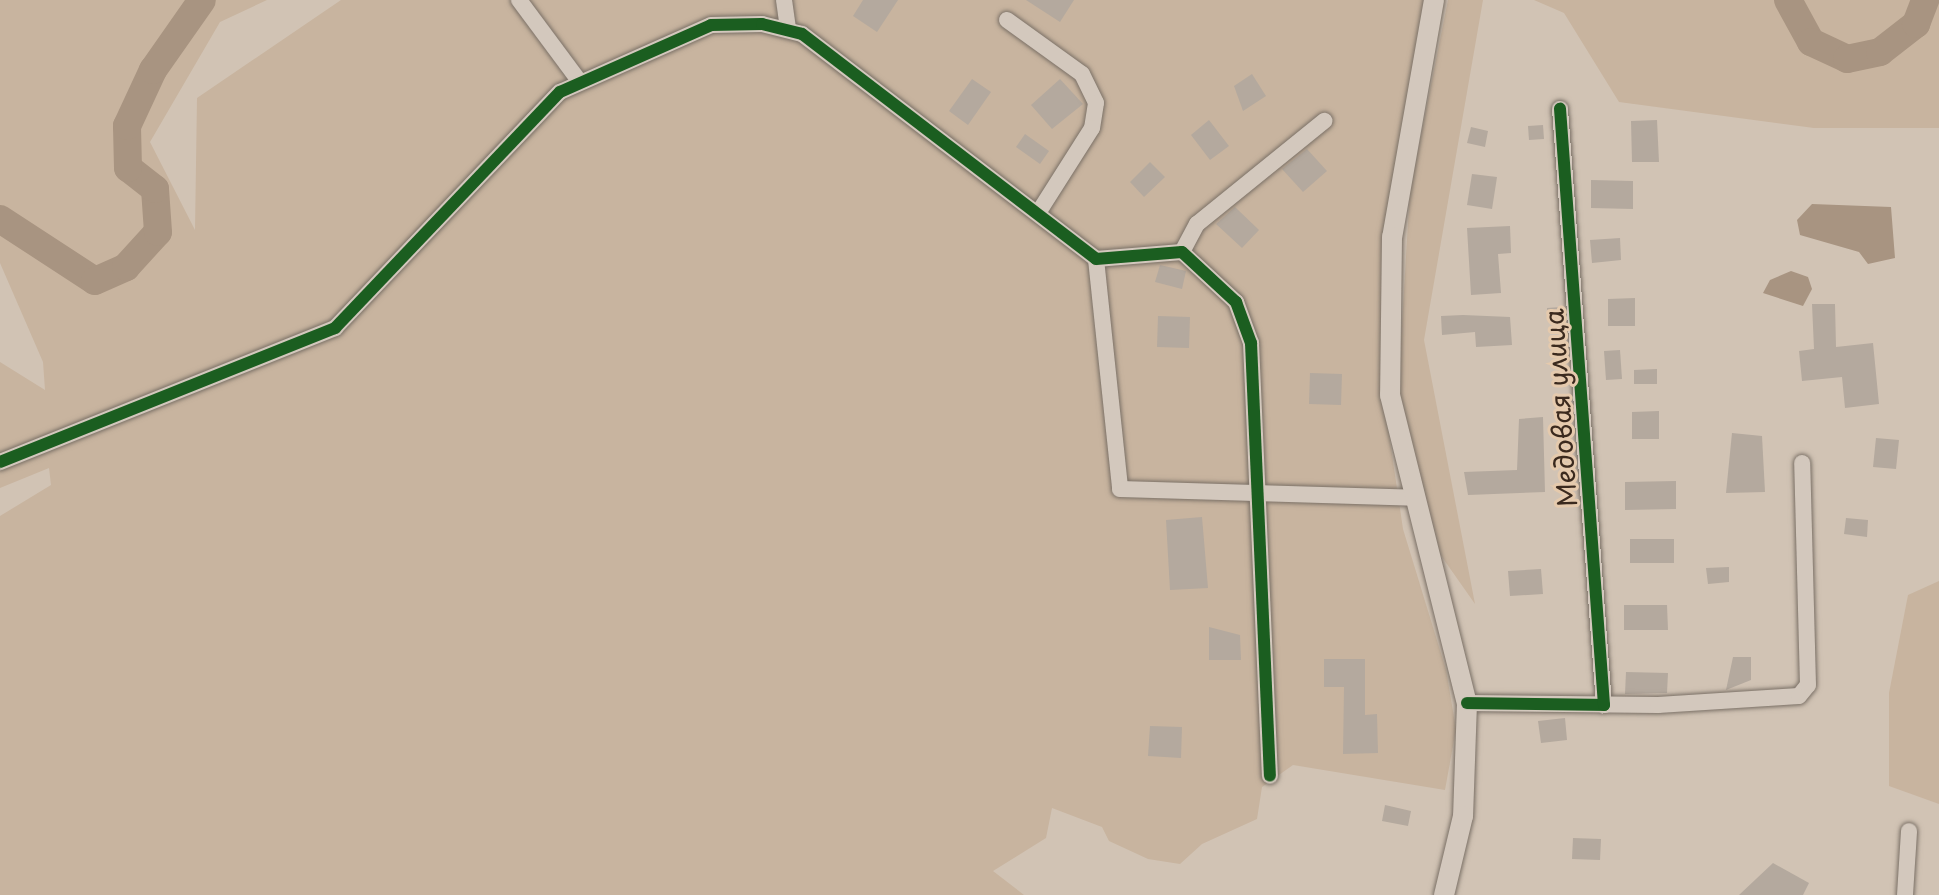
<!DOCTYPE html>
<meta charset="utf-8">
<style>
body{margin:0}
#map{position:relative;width:1939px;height:895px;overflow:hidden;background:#d1c3b4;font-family:"Playpen Sans",sans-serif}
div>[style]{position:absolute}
.green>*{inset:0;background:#c8b49f}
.water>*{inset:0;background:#a89481}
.river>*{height:28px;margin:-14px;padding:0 14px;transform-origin:14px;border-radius:14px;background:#a89481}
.building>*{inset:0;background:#b4a99e}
.roads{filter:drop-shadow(0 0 2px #7a7066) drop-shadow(0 0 2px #7a7066)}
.minor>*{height:16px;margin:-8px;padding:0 8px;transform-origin:8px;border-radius:8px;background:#d3c8bd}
.major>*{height:20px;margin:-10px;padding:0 10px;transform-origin:10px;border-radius:10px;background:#d3c8bd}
.cycleway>*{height:12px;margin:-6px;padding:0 6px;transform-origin:6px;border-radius:6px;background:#1b5e20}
span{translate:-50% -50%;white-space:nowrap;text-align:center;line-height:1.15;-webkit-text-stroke:6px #e5caad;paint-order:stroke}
.street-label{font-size:26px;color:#3b2a1e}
</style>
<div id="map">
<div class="green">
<i style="clip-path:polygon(0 0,267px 0,220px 22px,150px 142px,195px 230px,197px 98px,341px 0,1424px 0,1382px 241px,1383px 394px,1403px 529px,1446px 670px,1456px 729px,1445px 790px,1293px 765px,1262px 787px,1257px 819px,1202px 844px,1180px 864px,1148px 859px,1109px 841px,1102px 827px,1052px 808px,1046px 838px,993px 871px,1024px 895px,0 895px,0 516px,51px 485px,49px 468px,0 488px,0 362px,45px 390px,43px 362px,0 263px)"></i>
<i style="clip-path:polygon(1448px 0,1483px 0,1424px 340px,1475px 604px,1435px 547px,1398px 391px,1410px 190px)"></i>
<i style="clip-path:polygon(1534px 0,1939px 0,1939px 128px,1814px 128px,1619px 102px,1564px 13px)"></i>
<i style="clip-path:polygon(1939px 581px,1939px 804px,1889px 786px,1889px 693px,1908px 595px)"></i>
</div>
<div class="water">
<i style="clip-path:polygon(1812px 204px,1891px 207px,1895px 258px,1868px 264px,1859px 252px,1800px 235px,1797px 220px)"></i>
<i style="clip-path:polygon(1791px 271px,1808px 277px,1812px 289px,1803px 306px,1763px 293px,1770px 280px)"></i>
</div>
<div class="river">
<i style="left:1788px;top:0;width:48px;rotate:61.3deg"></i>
<i style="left:1811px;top:42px;width:40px;rotate:25deg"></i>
<i style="left:1847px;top:59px;width:34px;rotate:-12deg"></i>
<i style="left:1880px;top:52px;width:46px;rotate:-37.9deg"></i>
<i style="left:1916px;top:24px;width:26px;rotate:-69deg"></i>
<i style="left:0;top:219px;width:113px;rotate:33.1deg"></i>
<i style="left:95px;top:281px;width:34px;rotate:-24deg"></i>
<i style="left:126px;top:267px;width:47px;rotate:-47.6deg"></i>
<i style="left:158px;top:232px;width:43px;rotate:-94deg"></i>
<i style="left:155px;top:189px;width:34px;rotate:-142deg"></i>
<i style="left:128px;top:168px;width:42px;rotate:-91.4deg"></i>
<i style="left:127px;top:126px;width:62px;rotate:-65.1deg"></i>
<i style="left:153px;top:70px;width:85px;rotate:-55deg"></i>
</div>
<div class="building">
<i style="clip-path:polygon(863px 0,898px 0,877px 32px,853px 16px)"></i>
<i style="clip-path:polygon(1026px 0,1074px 0,1060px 22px)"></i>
<i style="clip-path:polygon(1252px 74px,1266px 96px,1243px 111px,1234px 86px)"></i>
<i style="clip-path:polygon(972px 79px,991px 92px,968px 125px,949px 111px)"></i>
<i style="clip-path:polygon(1060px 79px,1083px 104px,1052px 129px,1031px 105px)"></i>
<i style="clip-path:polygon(1209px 120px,1229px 146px,1210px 160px,1191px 135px)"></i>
<i style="clip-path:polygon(1657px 120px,1659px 162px,1632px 162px,1631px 121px)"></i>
<i style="clip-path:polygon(1543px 125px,1544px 139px,1529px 140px,1528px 126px)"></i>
<i style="clip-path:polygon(1471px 127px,1488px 131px,1485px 147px,1467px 143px)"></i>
<i style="clip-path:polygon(1025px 134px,1049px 151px,1040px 164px,1016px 147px)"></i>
<i style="clip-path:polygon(1307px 149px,1327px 171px,1303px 192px,1282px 169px)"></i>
<i style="clip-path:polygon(1150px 162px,1165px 177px,1144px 197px,1130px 182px)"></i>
<i style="clip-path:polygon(1472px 174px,1497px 177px,1492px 209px,1467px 205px)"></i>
<i style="clip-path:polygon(1591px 180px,1633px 181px,1633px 209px,1591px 208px)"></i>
<i style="clip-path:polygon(1235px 207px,1259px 230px,1242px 248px,1216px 224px)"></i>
<i style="clip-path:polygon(1510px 226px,1511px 253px,1498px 254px,1501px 293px,1471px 295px,1467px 228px)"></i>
<i style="clip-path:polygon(1620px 238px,1621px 260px,1592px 263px,1590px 240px)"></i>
<i style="clip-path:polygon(1160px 265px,1186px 271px,1182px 289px,1155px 282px)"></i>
<i style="clip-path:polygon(1635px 298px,1635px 326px,1608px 326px,1608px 299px)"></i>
<i style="clip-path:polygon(1812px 304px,1835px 304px,1836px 347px,1873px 343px,1879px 404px,1845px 408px,1842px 377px,1802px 381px,1799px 351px,1814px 349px)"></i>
<i style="clip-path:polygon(1561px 307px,1562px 321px,1548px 322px,1547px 308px)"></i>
<i style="clip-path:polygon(1463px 315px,1510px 317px,1512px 345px,1476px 347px,1475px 332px,1442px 335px,1441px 316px)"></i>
<i style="clip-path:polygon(1158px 316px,1190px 317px,1189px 348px,1157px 347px)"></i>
<i style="clip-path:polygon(1620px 350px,1622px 379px,1606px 380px,1604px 351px)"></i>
<i style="clip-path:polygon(1657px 369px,1657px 384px,1634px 384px,1634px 370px)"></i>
<i style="clip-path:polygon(1310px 373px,1342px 374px,1341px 405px,1309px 404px)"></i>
<i style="clip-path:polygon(1659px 411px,1659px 439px,1632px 439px,1632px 412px)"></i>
<i style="clip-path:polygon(1543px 417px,1545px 492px,1468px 495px,1464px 472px,1517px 470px,1519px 419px)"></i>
<i style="clip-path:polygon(1732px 433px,1762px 436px,1765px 492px,1726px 493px)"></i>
<i style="clip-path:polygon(1876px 438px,1899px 440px,1896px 469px,1873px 467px)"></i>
<i style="clip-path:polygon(1676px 481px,1676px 509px,1625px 510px,1625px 482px)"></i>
<i style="clip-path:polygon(1202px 517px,1208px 588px,1170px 590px,1166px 520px)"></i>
<i style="clip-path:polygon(1846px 518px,1868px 520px,1867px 537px,1844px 534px)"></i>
<i style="clip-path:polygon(1630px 539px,1674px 539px,1674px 563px,1630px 563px)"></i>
<i style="clip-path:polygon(1729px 567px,1729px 582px,1708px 584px,1706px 568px)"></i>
<i style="clip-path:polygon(1541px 569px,1543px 594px,1510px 596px,1508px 571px)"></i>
<i style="clip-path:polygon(1624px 605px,1667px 605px,1668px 630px,1624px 630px)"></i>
<i style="clip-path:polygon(1209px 627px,1240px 635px,1241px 660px,1209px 660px)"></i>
<i style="clip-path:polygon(1733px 657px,1751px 657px,1751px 680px,1726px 690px)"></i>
<i style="clip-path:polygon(1324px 659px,1365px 659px,1365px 715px,1377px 714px,1378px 753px,1343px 754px,1344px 687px,1324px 687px)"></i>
<i style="clip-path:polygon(1626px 672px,1668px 673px,1667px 693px,1625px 694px)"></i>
<i style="clip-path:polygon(1565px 718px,1567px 740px,1541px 743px,1538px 721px)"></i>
<i style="clip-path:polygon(1150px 726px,1182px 727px,1181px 758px,1148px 756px)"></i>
<i style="clip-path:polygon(1385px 805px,1411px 811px,1408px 826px,1382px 821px)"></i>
<i style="clip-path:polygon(1573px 838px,1601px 839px,1600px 860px,1572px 859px)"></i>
<i style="clip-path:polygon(1773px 863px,1809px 883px,1803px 895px,1739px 895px)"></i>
</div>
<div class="roads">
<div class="minor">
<i style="left:519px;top:0;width:102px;rotate:53.4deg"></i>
<i style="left:784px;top:0;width:30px;rotate:82deg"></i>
<i style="left:1007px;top:20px;width:92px;rotate:35.8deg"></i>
<i style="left:1082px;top:74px;width:32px;rotate:64deg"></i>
<i style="left:1096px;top:103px;width:25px;rotate:99deg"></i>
<i style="left:1092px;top:128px;width:101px;rotate:122.4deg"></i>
<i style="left:1560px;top:109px;width:598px;rotate:85.78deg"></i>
<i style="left:1182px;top:252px;width:32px;rotate:-62deg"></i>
<i style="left:1197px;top:224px;width:164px;rotate:-39deg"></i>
<i style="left:1096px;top:259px;width:231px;rotate:84deg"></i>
<i style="left:1120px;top:489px;width:295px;rotate:1.7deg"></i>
<i style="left:0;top:462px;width:361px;rotate:-21.8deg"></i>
<i style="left:335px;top:328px;width:326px;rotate:-46.4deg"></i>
<i style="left:560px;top:92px;width:165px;rotate:-23.9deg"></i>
<i style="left:711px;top:25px;width:51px;rotate:-1.1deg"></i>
<i style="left:762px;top:24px;width:41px;rotate:14deg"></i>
<i style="left:802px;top:34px;width:370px;rotate:37.4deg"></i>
<i style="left:1096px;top:259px;width:86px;rotate:-4.7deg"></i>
<i style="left:1182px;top:252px;width:74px;rotate:42.8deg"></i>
<i style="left:1236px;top:302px;width:44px;rotate:69.9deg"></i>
<i style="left:1251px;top:343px;width:433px;rotate:87.5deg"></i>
<i style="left:1467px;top:703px;width:191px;rotate:0.6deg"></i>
<i style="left:1658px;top:705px;width:141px;rotate:-3.7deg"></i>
<i style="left:1799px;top:696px;width:14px;rotate:-51deg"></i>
<i style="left:1808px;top:685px;width:222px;rotate:-91.5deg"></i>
<i style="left:1905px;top:895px;width:64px;rotate:-86.4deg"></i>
</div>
<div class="major">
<i style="left:1434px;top:0;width:241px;rotate:100deg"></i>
<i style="left:1392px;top:237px;width:158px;rotate:90.7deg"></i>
<i style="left:1390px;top:395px;width:317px;rotate:76deg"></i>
<i style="left:1467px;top:703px;width:113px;rotate:92deg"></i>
<i style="left:1463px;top:816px;width:81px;rotate:103.5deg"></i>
</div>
</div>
<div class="cycleway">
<i style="left:0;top:462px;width:361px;rotate:-21.8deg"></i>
<i style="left:335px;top:328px;width:326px;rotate:-46.4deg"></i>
<i style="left:560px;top:92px;width:165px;rotate:-23.9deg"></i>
<i style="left:711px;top:25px;width:51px;rotate:-1.1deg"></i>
<i style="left:762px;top:24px;width:41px;rotate:14deg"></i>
<i style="left:802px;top:34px;width:370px;rotate:37.4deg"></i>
<i style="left:1096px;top:259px;width:86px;rotate:-4.7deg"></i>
<i style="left:1182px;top:252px;width:74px;rotate:42.8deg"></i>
<i style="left:1236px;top:302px;width:44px;rotate:69.9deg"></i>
<i style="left:1251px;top:343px;width:433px;rotate:87.5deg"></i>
<i style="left:1467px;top:703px;width:137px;rotate:0.8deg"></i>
<i style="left:1604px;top:705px;width:598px;rotate:-94.22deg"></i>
</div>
<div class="street-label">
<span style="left:1560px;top:408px;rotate:-94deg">Медовая улица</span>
</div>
</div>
